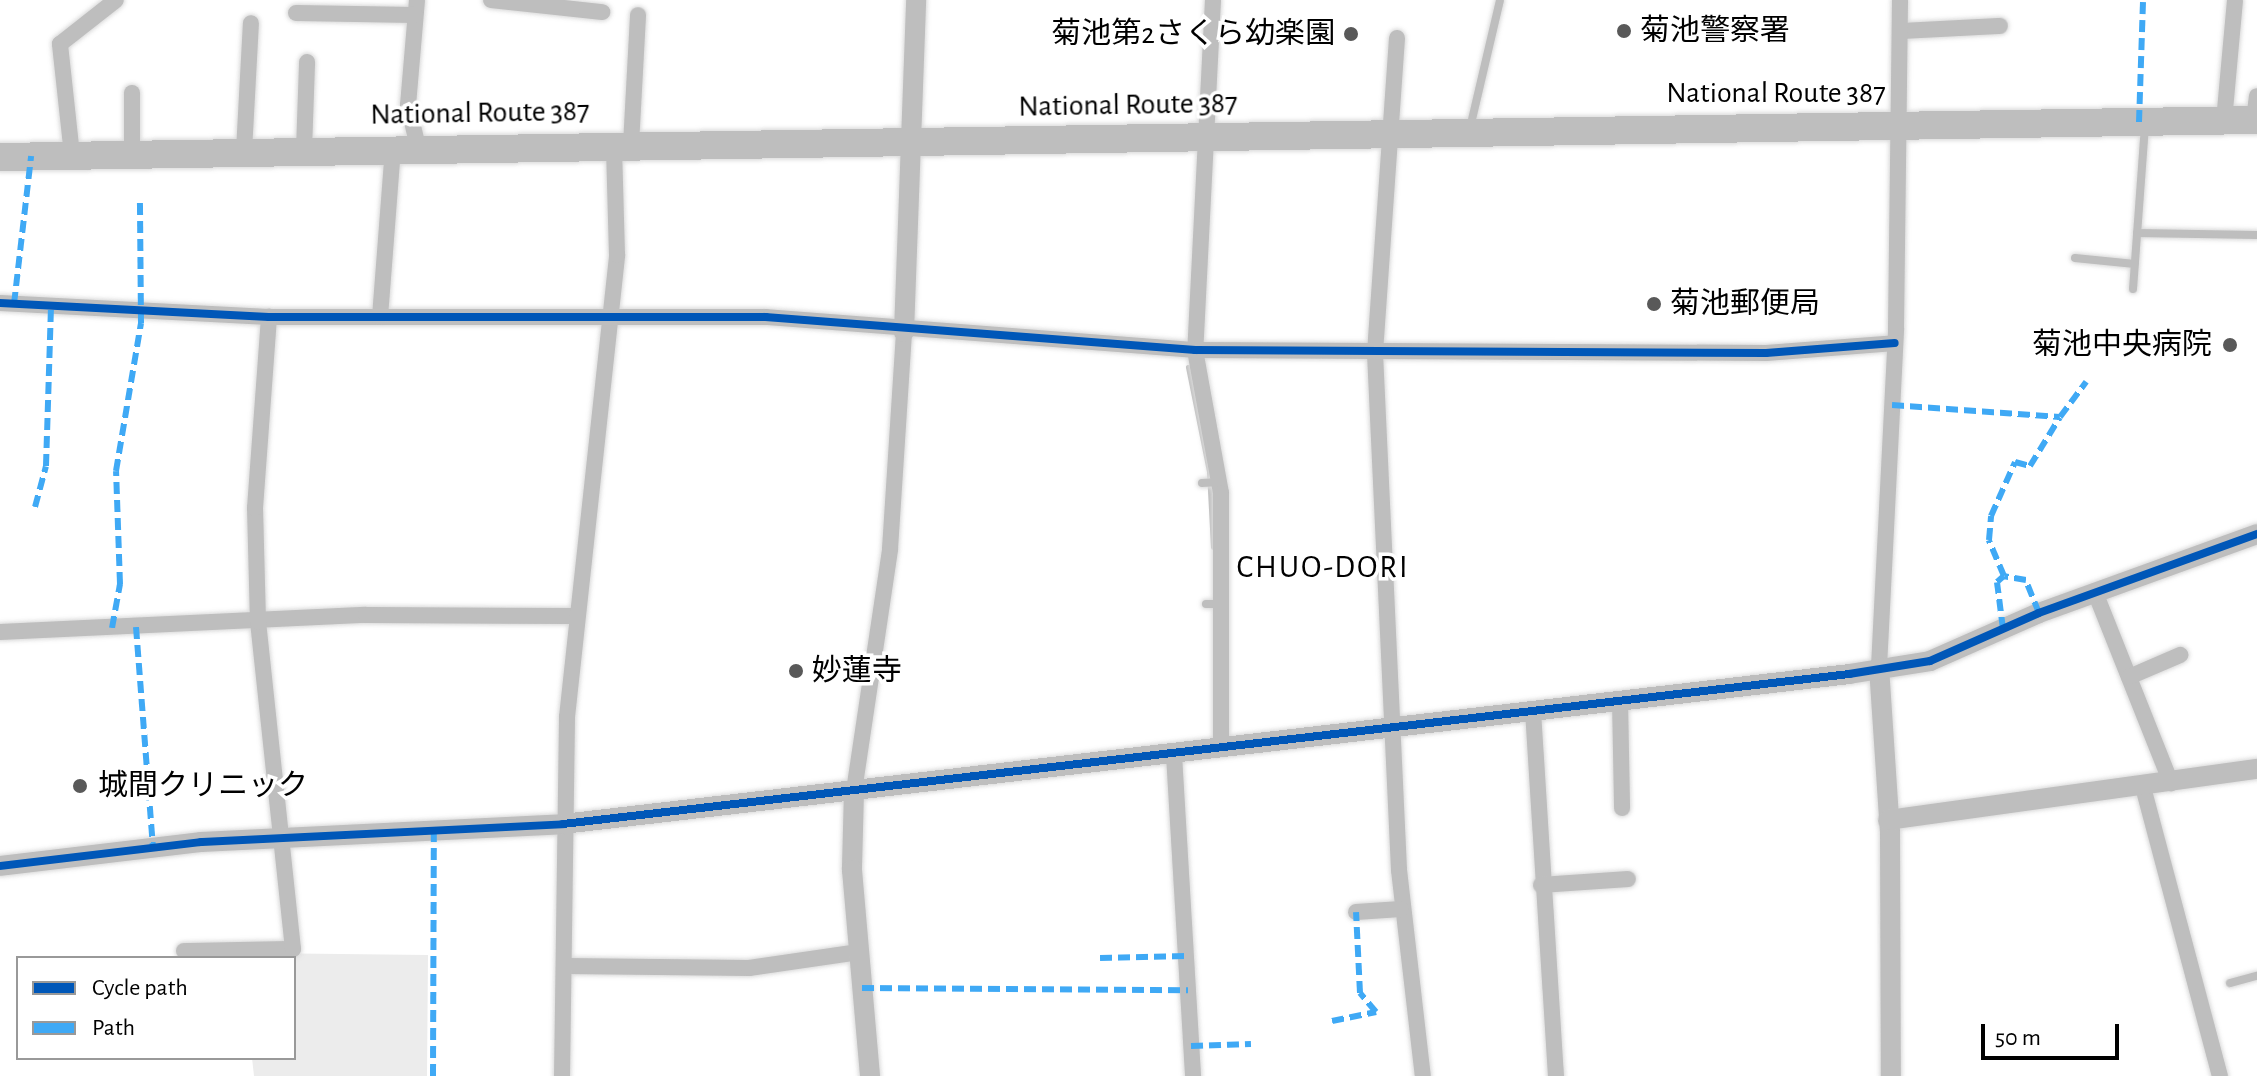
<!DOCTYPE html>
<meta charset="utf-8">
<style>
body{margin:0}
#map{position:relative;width:2257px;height:1076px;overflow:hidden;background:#fff;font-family:"Alegreya Sans","Noto Sans JP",sans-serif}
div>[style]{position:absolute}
.green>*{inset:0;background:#ececec}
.stream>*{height:5px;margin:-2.5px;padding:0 2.5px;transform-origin:2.5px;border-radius:2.5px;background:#bfbfbf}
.roads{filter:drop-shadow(0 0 2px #dbdbdb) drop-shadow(0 0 2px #dbdbdb)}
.service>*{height:8px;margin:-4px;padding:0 4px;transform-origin:4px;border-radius:4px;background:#bebebe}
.minor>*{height:16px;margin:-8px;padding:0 8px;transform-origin:8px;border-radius:8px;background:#bebebe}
.tertiary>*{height:20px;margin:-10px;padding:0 10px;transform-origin:10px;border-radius:10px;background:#bebebe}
.trunk>*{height:28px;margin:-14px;padding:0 14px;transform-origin:14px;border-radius:14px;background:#bebebe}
.quiet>*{height:6px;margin-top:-3px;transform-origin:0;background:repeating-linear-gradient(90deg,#3fa9f5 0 12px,transparent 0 18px)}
.cycleway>*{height:8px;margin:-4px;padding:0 4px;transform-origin:4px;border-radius:4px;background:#0057b8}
.dots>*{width:22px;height:22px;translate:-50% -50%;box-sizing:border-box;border:4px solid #fff;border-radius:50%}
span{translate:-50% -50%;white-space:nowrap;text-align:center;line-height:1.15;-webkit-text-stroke:7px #fff;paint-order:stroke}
.poi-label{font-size:30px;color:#000}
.left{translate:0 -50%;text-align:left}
.right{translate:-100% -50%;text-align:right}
.street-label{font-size:30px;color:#000}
.neighbourhood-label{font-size:32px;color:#000;letter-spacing:2px}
.legend{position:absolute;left:16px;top:956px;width:280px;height:104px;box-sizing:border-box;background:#fff;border:2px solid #999;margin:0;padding:10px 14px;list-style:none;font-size:24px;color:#000}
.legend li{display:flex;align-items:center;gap:16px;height:40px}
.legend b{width:40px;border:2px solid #999}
.scale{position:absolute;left:1981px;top:1024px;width:138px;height:36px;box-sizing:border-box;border:4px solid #000;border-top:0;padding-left:10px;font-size:24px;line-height:28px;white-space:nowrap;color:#000;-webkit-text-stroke:6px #fff;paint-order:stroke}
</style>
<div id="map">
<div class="green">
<i style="clip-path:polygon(248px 953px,428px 955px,427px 1076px,254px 1076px,252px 1058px,294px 1058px,294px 958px)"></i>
</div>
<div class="stream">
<i style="left:1188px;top:367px;width:106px;rotate:78.6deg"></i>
<i style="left:1209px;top:471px;width:76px;rotate:87deg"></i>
</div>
<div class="roads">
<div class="service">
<i style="left:1470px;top:128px;width:131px;rotate:-76.8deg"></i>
<i style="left:2137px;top:233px;width:120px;rotate:1deg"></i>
<i style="left:2075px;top:258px;width:60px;rotate:5.7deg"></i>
<i style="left:2133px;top:289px;width:162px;rotate:-85.8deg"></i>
<i style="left:1202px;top:483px;width:17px;rotate:-3deg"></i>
<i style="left:1206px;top:604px;width:15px"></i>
<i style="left:2230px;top:983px;width:28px;rotate:-15deg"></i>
</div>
<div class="minor">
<i style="left:417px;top:0;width:105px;rotate:94.9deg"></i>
<i style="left:408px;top:105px;width:43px;rotate:76.6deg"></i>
<i style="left:491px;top:0;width:112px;rotate:6.2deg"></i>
<i style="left:1213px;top:0;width:350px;rotate:92.9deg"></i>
<i style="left:1195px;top:350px;width:145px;rotate:79.7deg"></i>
<i style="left:1221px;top:493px;width:254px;rotate:90deg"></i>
<i style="left:296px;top:13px;width:119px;rotate:1deg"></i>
<i style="left:1900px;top:31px;width:100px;rotate:-2.9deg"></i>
<i style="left:1397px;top:38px;width:316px;rotate:94deg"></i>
<i style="left:1375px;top:353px;width:518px;rotate:87.34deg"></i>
<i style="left:1399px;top:870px;width:207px;rotate:83.4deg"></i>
<i style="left:2254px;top:120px;width:24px;rotate:-83deg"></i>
<i style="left:2224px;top:121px;width:121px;rotate:-84.8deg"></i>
<i style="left:631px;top:145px;width:130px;rotate:-86.9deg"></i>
<i style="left:304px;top:150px;width:88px;rotate:-88deg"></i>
<i style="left:244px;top:151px;width:128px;rotate:-86.9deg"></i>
<i style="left:132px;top:154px;width:61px;rotate:-90deg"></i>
<i style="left:72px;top:155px;width:112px;rotate:-96.2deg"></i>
<i style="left:60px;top:44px;width:71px;rotate:-38.2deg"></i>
<i style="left:0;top:303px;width:269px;rotate:3deg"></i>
<i style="left:269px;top:317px;width:497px"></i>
<i style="left:766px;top:317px;width:430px;rotate:4.4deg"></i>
<i style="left:1195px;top:350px;width:571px;rotate:0.3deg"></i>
<i style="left:1766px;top:353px;width:129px;rotate:-4.4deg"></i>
<i style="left:380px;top:317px;width:170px;rotate:-85.6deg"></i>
<i style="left:2095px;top:592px;width:206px;rotate:68.3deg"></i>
<i style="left:0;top:632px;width:366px;rotate:-2.7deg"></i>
<i style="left:366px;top:615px;width:208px;rotate:0.3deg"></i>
<i style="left:1879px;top:667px;width:339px;rotate:-87.1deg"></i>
<i style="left:1896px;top:328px;width:328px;rotate:-89.3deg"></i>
<i style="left:2129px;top:677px;width:56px;rotate:-23.3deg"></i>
<i style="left:1620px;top:700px;width:108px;rotate:88.9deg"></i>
<i style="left:1533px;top:711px;width:366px;rotate:86.4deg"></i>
<i style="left:1174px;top:755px;width:322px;rotate:86.6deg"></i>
<i style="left:2143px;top:787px;width:299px;rotate:75.1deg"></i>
<i style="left:854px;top:791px;width:245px;rotate:-81.5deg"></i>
<i style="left:890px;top:549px;width:217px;rotate:-86.3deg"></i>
<i style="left:1541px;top:885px;width:87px;rotate:-3.9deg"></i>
<i style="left:1356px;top:912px;width:45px;rotate:-3.8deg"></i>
<i style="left:184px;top:951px;width:109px;rotate:-1.1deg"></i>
<i style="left:293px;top:949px;width:329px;rotate:-96.1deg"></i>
<i style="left:258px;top:622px;width:114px;rotate:-91.5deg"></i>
<i style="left:255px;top:508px;width:192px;rotate:-85.8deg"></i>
<i style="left:565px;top:966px;width:184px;rotate:0.6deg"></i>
<i style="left:749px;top:968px;width:111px;rotate:-8.3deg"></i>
<i style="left:562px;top:1076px;width:359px;rotate:-89.2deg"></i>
<i style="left:567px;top:717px;width:465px;rotate:-83.8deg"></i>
<i style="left:617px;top:255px;width:109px;rotate:-91.6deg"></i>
</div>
<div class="tertiary">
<i style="left:904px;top:332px;width:332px;rotate:-87.9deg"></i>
<i style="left:1879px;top:667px;width:164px;rotate:86.2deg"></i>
<i style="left:1890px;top:831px;width:245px;rotate:89.8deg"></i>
<i style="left:854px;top:791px;width:79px;rotate:91.5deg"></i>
<i style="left:852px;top:870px;width:207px;rotate:85deg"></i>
<i style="left:1888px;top:820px;width:373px;rotate:-7.9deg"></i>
<i style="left:0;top:866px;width:202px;rotate:-6.8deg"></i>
<i style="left:201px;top:842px;width:362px;rotate:-2.8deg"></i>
<i style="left:563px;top:824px;width:1295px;rotate:-6.65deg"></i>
<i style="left:1849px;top:674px;width:82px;rotate:-9.1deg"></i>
<i style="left:1930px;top:661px;width:119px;rotate:-23.8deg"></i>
<i style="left:2039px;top:613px;width:232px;rotate:-19.9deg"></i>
</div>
<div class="trunk">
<i style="left:0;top:157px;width:2257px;rotate:-0.94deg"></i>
</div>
</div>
<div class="quiet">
<i style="left:2139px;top:122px;width:122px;rotate:-88.1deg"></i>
<i style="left:14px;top:304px;width:149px;rotate:-83.4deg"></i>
<i style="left:1892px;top:405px;width:168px;rotate:4.1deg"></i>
<i style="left:2060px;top:417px;width:44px;rotate:-53.4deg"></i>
<i style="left:35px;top:507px;width:42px;rotate:-75deg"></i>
<i style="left:46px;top:466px;width:160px;rotate:-88.2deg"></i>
<i style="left:2039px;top:613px;width:35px;rotate:-112deg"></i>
<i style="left:2026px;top:580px;width:22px;rotate:-170deg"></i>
<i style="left:2004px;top:576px;width:39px;rotate:-113deg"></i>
<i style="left:1989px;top:540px;width:24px;rotate:-85deg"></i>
<i style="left:1991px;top:516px;width:59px;rotate:-66deg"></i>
<i style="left:2015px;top:462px;width:16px;rotate:15deg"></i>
<i style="left:2030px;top:466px;width:57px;rotate:-58.5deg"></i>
<i style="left:136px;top:627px;width:221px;rotate:85.6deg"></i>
<i style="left:112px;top:628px;width:45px;rotate:-79.7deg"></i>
<i style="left:120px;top:584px;width:113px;rotate:-92deg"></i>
<i style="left:116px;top:471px;width:150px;rotate:-80.4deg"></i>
<i style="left:141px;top:323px;width:126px;rotate:-90.5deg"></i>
<i style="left:2003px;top:629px;width:47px;rotate:-97.3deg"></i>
<i style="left:1997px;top:582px;width:9px;rotate:-41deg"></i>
<i style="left:1100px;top:958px;width:86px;rotate:-1.3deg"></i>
<i style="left:862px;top:988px;width:326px;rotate:0.4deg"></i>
<i style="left:1332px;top:1021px;width:45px;rotate:-11.6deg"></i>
<i style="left:1376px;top:1012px;width:25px;rotate:-130deg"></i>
<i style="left:1360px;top:993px;width:81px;rotate:-92.8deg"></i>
<i style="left:1191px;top:1046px;width:60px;rotate:-1.9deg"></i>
<i style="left:433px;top:1076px;width:246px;rotate:-89.8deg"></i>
</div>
<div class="cycleway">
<i style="left:0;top:303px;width:269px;rotate:3deg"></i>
<i style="left:269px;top:317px;width:497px"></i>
<i style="left:766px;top:317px;width:430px;rotate:4.4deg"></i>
<i style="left:1195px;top:350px;width:571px;rotate:0.3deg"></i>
<i style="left:1766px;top:353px;width:129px;rotate:-4.4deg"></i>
<i style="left:0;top:866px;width:202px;rotate:-6.8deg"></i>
<i style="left:201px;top:842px;width:362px;rotate:-2.8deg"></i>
<i style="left:563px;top:824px;width:1295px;rotate:-6.65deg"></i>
<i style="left:1849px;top:674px;width:82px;rotate:-9.1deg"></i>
<i style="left:1930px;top:661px;width:119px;rotate:-23.8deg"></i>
<i style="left:2039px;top:613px;width:232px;rotate:-19.9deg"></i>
</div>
<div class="dots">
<i style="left:1624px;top:31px;background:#595959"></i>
<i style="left:1351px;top:34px;background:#595959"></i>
<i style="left:1654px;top:304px;background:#595959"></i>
<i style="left:2230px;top:345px;background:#595959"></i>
<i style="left:796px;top:671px;background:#595959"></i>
<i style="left:80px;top:786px;background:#595959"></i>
</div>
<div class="poi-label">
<span class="left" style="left:1640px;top:31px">菊池警察署</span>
<span class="right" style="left:1335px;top:34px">菊池第2さくら幼楽園</span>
<span class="left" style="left:1670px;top:304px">菊池郵便局</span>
<span class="right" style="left:2212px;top:345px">菊池中央病院</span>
<span class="left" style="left:812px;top:671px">妙蓮寺</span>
<span class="left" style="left:98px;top:786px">城間クリニック</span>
</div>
<div class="street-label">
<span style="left:1776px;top:93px">National Route 387</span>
<span style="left:1128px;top:105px;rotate:-1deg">National Route 387</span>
<span style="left:480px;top:113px;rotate:-1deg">National Route 387</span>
</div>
<div class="neighbourhood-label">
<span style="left:1323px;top:567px">CHUO-DORI</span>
</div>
<ul class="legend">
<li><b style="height:10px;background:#0057b8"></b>Cycle path</li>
<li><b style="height:10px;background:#3fa9f5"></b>Path</li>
</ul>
<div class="scale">50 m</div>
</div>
